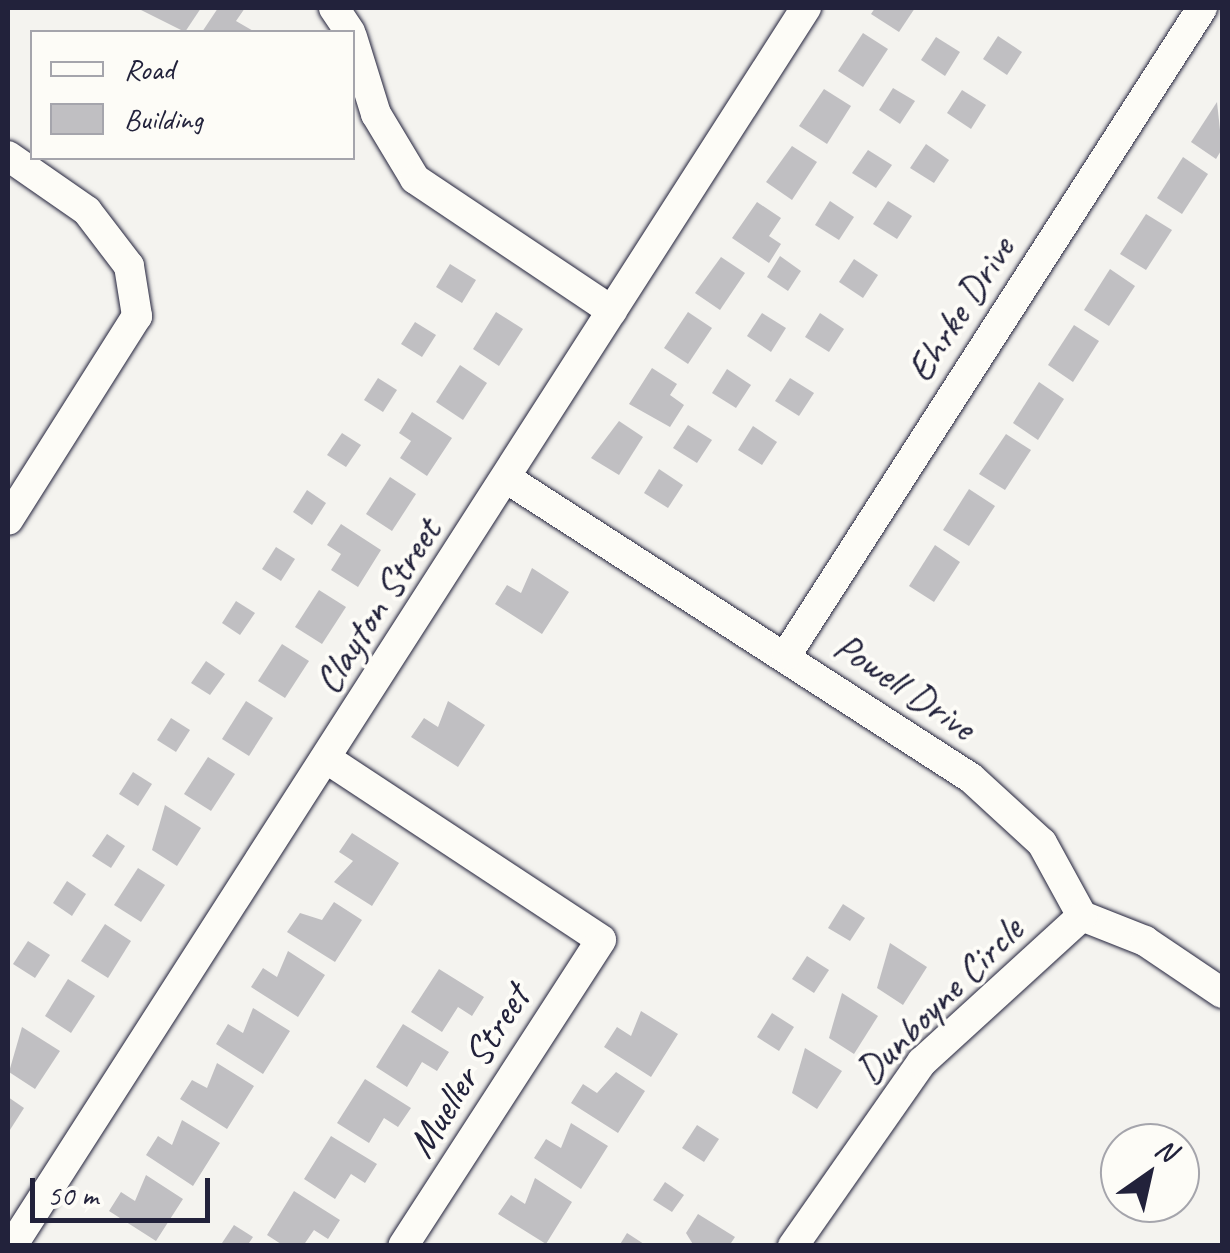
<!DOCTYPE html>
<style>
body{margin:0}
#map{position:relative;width:1230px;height:1253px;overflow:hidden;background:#f4f3ef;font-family:Caveat,sans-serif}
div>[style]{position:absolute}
.building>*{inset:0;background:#c0bfc2}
.roads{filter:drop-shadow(0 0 2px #22223b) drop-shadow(0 0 2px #22223b)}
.minor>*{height:30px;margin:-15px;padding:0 15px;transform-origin:15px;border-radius:15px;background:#fdfcf7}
span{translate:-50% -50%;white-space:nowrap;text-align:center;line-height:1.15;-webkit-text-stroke:8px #fdfcf7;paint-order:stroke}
.street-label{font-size:40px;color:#22223b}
.frame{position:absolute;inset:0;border:10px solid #22223b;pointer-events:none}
.legend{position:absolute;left:30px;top:30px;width:325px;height:130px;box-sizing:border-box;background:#fdfcf7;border:2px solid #a5a5ac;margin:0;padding:12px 18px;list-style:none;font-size:30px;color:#22223b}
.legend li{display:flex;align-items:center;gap:20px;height:50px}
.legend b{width:50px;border:2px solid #a5a5ac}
.north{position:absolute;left:1100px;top:1123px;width:100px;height:100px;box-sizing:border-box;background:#fdfcf7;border:2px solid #a5a5ac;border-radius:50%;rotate:34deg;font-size:28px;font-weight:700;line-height:40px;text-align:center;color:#22223b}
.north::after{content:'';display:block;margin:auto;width:35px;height:45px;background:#22223b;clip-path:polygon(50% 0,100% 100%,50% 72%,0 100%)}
.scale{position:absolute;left:30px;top:1178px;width:180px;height:45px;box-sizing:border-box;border:5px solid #22223b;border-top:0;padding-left:12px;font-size:30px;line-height:35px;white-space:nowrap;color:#22223b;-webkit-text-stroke:8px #fdfcf7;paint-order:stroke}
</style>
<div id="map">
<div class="building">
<i style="clip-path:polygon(137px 8px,201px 8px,185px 32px)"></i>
<i style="clip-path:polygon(218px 8px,245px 8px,236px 21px,255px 32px,202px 32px)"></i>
<i style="clip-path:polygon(875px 8px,915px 8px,899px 32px,871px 14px)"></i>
<i style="clip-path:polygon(863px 33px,888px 49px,863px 87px,838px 71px)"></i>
<i style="clip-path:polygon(998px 36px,1022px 52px,1007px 75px,983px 59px)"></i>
<i style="clip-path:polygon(936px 37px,960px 52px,945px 76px,921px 60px)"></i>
<i style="clip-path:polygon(893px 88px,915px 101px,900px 124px,879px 110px)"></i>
<i style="clip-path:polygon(824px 89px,851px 106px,827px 144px,799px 126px)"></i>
<i style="clip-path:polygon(962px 90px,986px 105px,971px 129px,947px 113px)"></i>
<i style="clip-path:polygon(1217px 102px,1222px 149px,1216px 159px,1191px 142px)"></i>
<i style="clip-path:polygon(926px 144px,949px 160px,934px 183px,910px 168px)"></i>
<i style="clip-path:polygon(792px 146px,817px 162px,792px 200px,766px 182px)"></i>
<i style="clip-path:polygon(868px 150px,892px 165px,876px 188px,852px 173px)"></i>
<i style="clip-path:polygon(1183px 157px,1208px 174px,1182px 214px,1157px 198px)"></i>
<i style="clip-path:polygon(830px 201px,854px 217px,839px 240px,815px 225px)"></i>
<i style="clip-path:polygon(888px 201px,912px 216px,897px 239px,873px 224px)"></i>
<i style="clip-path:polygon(757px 202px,781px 218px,769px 236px,781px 244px,769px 263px,732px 238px)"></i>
<i style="clip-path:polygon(1146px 214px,1172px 230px,1146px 270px,1120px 254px)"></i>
<i style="clip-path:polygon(780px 256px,801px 271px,788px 291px,767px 277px)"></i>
<i style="clip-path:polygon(721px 257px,745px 273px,720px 310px,695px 293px)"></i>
<i style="clip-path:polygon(854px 259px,878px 275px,863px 298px,839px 282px)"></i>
<i style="clip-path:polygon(450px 264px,476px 280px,462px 303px,436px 287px)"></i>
<i style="clip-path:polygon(1110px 269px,1135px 286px,1109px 326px,1084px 310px)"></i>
<i style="clip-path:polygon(496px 312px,523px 329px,499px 366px,473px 349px)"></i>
<i style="clip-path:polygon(688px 312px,712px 328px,688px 364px,664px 348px)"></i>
<i style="clip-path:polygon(762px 313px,786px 328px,771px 352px,747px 336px)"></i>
<i style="clip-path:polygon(820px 313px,844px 329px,829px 352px,805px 337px)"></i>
<i style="clip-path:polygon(415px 322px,436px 335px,422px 357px,401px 344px)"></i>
<i style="clip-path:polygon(1074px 325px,1099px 341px,1073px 382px,1048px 365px)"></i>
<i style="clip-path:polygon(460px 365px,487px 383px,463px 420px,436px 402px)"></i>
<i style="clip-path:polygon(652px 368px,677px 384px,670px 395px,684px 405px,670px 427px,629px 404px)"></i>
<i style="clip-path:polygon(727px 369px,751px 385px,736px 408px,712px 393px)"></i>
<i style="clip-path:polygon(378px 378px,397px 390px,383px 412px,364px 400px)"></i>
<i style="clip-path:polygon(790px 378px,814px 393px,799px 416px,775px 401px)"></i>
<i style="clip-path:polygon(1039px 382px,1064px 399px,1038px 440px,1013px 423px)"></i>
<i style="clip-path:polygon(412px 412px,452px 438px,427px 476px,400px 458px,411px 441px,399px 433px)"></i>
<i style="clip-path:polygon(619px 421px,643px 437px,619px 475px,591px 458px)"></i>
<i style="clip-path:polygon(688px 425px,712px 440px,697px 463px,673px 448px)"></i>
<i style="clip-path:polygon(753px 426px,777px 442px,762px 465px,738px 450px)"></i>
<i style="clip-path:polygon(342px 433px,361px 445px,346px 467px,327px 455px)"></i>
<i style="clip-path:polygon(1006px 434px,1031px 450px,1005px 490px,979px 474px)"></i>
<i style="clip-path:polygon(659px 469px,683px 485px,668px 508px,644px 493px)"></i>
<i style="clip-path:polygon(390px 477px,416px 494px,392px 531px,366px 514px)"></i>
<i style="clip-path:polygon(969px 489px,995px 506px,969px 546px,943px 530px)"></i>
<i style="clip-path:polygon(307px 490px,326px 503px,312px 525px,293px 512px)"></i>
<i style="clip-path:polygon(341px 524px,381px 550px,358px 587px,331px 570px,341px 554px,327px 545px)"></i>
<i style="clip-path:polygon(935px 545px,960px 562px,934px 602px,909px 586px)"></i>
<i style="clip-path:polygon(276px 547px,295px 559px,281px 581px,262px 569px)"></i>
<i style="clip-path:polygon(532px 568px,569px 592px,542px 634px,495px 604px,507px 585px,521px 593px)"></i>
<i style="clip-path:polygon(319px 590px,346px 607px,322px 644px,295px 627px)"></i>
<i style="clip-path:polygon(236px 601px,255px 613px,240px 635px,222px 623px)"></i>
<i style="clip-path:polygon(282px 644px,309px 661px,285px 698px,258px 681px)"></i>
<i style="clip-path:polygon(206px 661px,225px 674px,210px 695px,191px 683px)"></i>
<i style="clip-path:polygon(246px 701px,273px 718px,249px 756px,222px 739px)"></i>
<i style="clip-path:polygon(448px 701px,485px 725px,458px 767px,411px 737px,424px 718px,438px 727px)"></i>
<i style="clip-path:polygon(171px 718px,190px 730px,176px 752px,157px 740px)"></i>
<i style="clip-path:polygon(208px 757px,235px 774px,211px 811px,184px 794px)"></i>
<i style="clip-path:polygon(133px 772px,152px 784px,138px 806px,119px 794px)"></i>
<i style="clip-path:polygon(165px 805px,201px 828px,177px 866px,152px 850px)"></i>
<i style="clip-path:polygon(352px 833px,399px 863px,372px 906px,334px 882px,353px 861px,339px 852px)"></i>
<i style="clip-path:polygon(107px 834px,125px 846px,111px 868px,92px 856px)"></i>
<i style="clip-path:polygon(138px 868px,165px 885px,141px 922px,114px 905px)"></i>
<i style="clip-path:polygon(67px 881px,86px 894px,72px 916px,53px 903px)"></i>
<i style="clip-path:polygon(334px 902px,362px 920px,335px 962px,287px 932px,300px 913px,322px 920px)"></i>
<i style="clip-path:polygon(843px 904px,865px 918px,850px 941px,828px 928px)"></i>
<i style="clip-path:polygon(105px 924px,131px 941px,108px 978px,81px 961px)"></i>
<i style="clip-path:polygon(28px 941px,50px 955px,35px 978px,13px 964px)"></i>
<i style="clip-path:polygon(890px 943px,927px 967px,903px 1005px,877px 988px)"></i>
<i style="clip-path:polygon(288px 951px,325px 975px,298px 1017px,251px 987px,263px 968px,277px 977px)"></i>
<i style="clip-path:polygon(807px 956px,829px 970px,814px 993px,792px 979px)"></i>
<i style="clip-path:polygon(439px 969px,484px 997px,472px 1016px,458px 1007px,442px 1032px,411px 1012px)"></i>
<i style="clip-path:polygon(68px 979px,95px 996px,71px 1033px,45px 1016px)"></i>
<i style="clip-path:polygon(842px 993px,878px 1016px,854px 1054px,829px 1038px)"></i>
<i style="clip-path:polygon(253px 1008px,290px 1031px,263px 1074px,216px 1044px,228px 1024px,243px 1033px)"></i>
<i style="clip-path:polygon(641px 1011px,678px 1034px,651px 1077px,604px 1047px,617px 1027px,631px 1036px)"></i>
<i style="clip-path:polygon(772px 1013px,794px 1027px,779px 1051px,757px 1037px)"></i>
<i style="clip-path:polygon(403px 1024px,449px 1052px,437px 1071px,422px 1062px,407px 1087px,376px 1067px)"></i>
<i style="clip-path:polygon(22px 1027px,60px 1051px,35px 1089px,9px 1072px)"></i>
<i style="clip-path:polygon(805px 1048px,842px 1071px,817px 1109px,792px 1093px)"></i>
<i style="clip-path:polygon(217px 1063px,254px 1086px,227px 1129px,180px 1099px,192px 1080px,207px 1088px)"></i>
<i style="clip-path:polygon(616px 1072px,645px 1091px,618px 1133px,571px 1103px,583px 1084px,597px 1093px)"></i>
<i style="clip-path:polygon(365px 1079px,411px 1108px,398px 1127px,384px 1118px,369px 1143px,337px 1123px)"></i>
<i style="clip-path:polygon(8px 1097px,24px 1108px,8px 1133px)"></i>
<i style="clip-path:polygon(182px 1120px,220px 1143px,193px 1186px,146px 1155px,158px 1136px,172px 1145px)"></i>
<i style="clip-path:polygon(571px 1123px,608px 1146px,581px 1189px,534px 1158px,546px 1139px,561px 1148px)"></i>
<i style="clip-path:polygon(697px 1125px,719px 1139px,704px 1162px,682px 1148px)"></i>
<i style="clip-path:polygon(331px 1136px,377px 1164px,365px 1183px,351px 1174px,335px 1199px,304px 1179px)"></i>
<i style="clip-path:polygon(146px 1175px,183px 1199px,156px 1241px,109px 1211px,121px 1192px,135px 1201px)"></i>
<i style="clip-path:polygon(535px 1178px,572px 1202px,546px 1244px,498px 1214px,511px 1195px,525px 1204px)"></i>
<i style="clip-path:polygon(665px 1182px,684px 1195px,672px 1212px,653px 1200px)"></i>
<i style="clip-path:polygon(294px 1191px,340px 1220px,328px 1239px,314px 1230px,303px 1246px,284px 1246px,267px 1235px)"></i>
<i style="clip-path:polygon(698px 1214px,735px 1237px,729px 1246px,694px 1246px,686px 1233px)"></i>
<i style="clip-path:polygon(234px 1225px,253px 1237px,247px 1246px,222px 1243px)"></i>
<i style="clip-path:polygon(627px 1233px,647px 1246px,619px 1246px)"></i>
</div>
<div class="roads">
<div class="minor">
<i style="left:334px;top:8px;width:29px;rotate:56deg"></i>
<i style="left:352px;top:37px;width:81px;rotate:72.7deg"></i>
<i style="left:376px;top:114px;width:76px;rotate:59deg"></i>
<i style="left:415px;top:179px;width:237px;rotate:33.8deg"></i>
<i style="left:8px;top:156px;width:96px;rotate:34.8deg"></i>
<i style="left:87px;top:211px;width:69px;rotate:52.6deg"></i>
<i style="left:129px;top:266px;width:51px;rotate:80.9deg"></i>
<i style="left:137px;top:316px;width:241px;rotate:122.3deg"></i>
<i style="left:506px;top:478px;width:553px;rotate:32.83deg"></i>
<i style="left:971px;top:778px;width:96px;rotate:42.5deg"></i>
<i style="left:1042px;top:843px;width:83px;rotate:61.3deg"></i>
<i style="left:1082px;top:916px;width:68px;rotate:21.6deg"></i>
<i style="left:1145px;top:941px;width:93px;rotate:34deg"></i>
<i style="left:787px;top:654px;width:768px;rotate:-57.28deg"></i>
<i style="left:327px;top:759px;width:328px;rotate:33.4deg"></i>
<i style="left:601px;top:940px;width:364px;rotate:122.9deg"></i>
<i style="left:12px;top:1246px;width:1471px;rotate:-57.33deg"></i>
<i style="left:793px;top:1246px;width:225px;rotate:-55deg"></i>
<i style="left:922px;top:1062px;width:217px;rotate:-42.4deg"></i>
</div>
</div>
<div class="street-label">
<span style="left:960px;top:309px;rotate:-57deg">Ehrke Drive</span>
<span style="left:377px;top:606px;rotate:-57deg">Clayton Street</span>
<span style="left:905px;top:686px;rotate:34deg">Powell Drive</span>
<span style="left:939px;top:1000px;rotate:-45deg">Dunboyne Circle</span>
<span style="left:468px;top:1071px;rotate:-58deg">Mueller Street</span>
</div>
<div class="frame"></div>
<ul class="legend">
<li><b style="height:12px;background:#fdfcf7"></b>Road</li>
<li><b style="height:28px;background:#c0bfc2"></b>Building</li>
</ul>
<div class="north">N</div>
<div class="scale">50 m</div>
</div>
